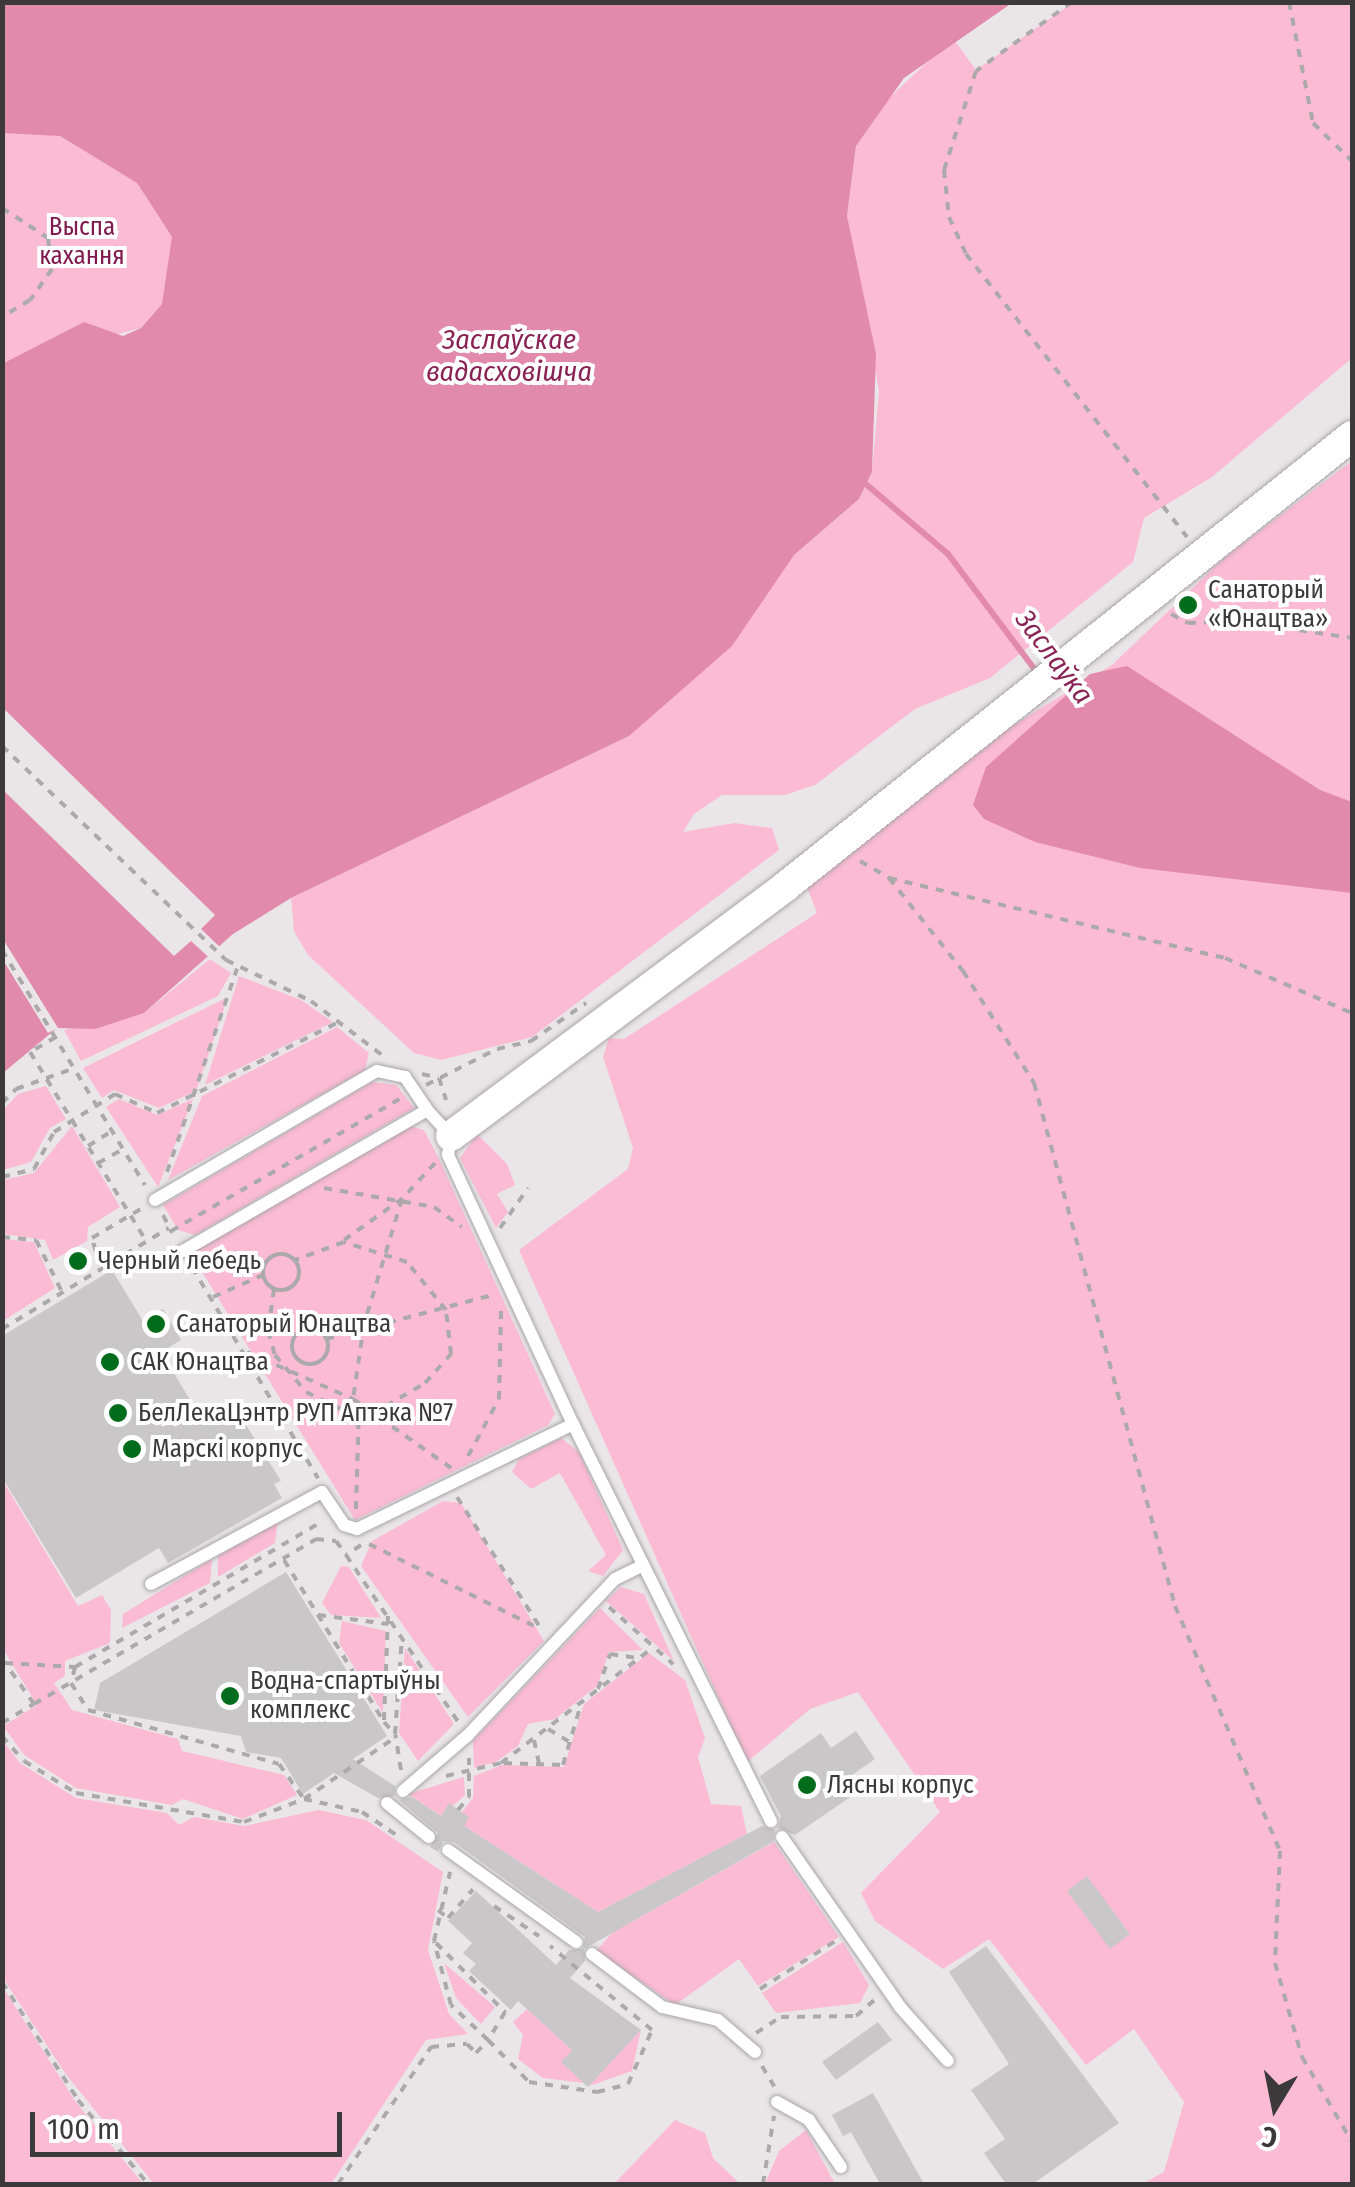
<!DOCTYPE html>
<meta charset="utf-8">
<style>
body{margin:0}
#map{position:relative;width:1355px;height:2187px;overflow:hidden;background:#eae6e8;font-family:"Fira Sans Condensed",sans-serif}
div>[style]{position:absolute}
.green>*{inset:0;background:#fbbbd2}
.water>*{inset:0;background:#e18aac}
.pier>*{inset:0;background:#eae6e8}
.stream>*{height:6px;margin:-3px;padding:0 3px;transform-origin:3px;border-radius:3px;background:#e18aac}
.building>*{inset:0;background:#cac7c8}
.path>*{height:4px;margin-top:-2px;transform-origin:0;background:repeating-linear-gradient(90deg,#aca9aa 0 8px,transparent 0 16px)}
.path>.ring{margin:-2px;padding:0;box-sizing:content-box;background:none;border:4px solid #aca9aa;border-radius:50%}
.roads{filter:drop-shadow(0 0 2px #a9a5a6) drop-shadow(0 0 2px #a9a5a6)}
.service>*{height:12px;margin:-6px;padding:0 6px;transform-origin:6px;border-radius:6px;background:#fff}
.tertiary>*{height:30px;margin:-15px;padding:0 15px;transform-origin:15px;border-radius:15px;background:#fff}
.dots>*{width:28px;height:28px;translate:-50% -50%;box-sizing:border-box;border:5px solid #fff;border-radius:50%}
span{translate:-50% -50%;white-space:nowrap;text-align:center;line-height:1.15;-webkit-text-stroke:8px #fff;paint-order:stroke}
.park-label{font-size:25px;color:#80194d}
.poi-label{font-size:25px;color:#3b393a}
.left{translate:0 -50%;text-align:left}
.water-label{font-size:28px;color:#892355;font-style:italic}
.frame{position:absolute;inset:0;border:5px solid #3b393a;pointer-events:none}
.north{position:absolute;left:1225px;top:2057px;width:100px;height:100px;-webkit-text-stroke:8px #fff;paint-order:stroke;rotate:190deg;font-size:28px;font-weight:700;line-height:40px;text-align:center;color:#3b393a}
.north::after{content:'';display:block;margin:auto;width:35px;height:45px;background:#3b393a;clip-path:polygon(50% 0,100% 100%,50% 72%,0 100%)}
.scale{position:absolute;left:30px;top:2112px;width:312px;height:45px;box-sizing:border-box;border:5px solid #3b393a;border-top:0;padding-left:12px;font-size:30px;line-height:35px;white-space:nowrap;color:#3b393a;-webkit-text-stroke:8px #fff;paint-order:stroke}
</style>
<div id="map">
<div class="green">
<i style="clip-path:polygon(1072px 3px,1352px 3px,1352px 358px,1212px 477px,1144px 518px,1133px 562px,990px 678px,915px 709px,815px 785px,785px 795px,722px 795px,694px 814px,683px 832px,734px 823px,772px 828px,779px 850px,532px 1037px,441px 1060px,414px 1053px,308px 955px,294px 931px,291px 898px,629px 736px,794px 555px,859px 499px,872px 472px,879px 391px,847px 216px,856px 147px,870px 116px,939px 51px,955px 41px,976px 70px)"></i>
<i style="clip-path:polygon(30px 132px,60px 136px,137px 183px,172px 237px,171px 272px,162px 304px,141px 328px,3px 364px,3px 133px)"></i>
<i style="clip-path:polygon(1352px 461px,1352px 2184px,1142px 2184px,1164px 2172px,1184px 2102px,1134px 2029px,1086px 2065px,989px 1939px,943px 1969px,875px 1921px,861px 1893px,940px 1812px,858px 1692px,810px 1709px,747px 1762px,519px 1250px,628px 1169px,633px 1148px,603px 1057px,609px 1038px,624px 1039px,817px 913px,807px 887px,972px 750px,1112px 665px,1224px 558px)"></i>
<i style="clip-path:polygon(210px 959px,231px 973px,218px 996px,81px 1061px,64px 1030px,144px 1013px)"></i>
<i style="clip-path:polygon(239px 976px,301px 1000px,333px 1022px,205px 1085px)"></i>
<i style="clip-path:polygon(228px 997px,196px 1091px,159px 1108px,114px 1090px,102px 1098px,83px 1068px)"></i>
<i style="clip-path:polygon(337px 1027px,369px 1053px,365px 1070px,168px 1180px,202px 1096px)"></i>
<i style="clip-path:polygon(372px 1082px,396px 1085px,414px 1108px,195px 1235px,178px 1230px,163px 1205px)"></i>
<i style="clip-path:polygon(46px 1086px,66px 1119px,50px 1128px,31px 1162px,3px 1170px,3px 1110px,18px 1094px)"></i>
<i style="clip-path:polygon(119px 1099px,157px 1115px,193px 1099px,158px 1187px,106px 1107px)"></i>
<i style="clip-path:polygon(406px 1125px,424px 1130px,439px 1159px,555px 1414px,548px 1425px,355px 1520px,194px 1259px,196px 1248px)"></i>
<i style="clip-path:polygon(72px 1126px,120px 1207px,88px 1227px,87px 1241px,53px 1260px,45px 1240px,3px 1234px,3px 1180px,34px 1173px)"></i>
<i style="clip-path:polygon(477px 1134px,507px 1164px,515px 1185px,497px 1194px,508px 1212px,496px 1228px,460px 1158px)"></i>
<i style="clip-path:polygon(3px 1239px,34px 1242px,55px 1288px,3px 1321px)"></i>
<i style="clip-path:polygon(561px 1438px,579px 1452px,623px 1550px,603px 1576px,588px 1571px,606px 1555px,560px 1473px,531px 1489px,512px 1472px,519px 1459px)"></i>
<i style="clip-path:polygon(3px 1481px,78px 1606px,102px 1595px,111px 1610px,110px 1643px,65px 1661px,65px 1676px,54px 1683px,72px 1710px,178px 1739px,182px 1751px,284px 1775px,297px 1795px,243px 1819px,183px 1799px,172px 1805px,76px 1788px,24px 1755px,3px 1726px,37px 1705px,3px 1649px)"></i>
<i style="clip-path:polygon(443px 1501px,461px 1503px,544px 1641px,468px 1717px,361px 1566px,372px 1541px)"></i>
<i style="clip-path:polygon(278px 1518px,275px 1543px,218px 1577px,218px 1556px)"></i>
<i style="clip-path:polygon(212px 1559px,210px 1583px,122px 1628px,123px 1614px)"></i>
<i style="clip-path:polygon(341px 1566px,349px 1567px,381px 1618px,331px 1615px,322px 1603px)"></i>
<i style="clip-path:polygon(621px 1587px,644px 1594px,674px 1661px,606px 1601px)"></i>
<i style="clip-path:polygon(600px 1608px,643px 1650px,609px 1652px,597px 1686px,555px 1719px,528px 1724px,518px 1746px,496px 1762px,474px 1768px,473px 1741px)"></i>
<i style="clip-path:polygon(342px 1621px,386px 1631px,383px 1713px,339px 1643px)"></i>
<i style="clip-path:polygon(405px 1648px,454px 1724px,418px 1761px,399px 1733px)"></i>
<i style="clip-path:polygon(649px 1653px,685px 1680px,705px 1738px,698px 1757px,711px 1804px,741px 1806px,747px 1834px,598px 1912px,464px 1826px,462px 1812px,473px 1798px,474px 1776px,502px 1765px,564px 1767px,584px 1704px)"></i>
<i style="clip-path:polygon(3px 1741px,20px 1763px,76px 1798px,167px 1813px,179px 1825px,194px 1817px,244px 1826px,319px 1810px,366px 1820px,443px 1872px,428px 1950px,449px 2014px,468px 2034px,426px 2040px,331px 2184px,154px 2184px,65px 2073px,3px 1978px)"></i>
<i style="clip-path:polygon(464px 1777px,465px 1795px,441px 1816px,408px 1794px)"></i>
<i style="clip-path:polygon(774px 1842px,839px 1937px,758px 1986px,739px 1959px,675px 2005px,596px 1951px,612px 1933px)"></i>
<i style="clip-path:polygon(843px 1942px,869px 1985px,860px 2003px,776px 2013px,762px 1993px)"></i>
<i style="clip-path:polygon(444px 1963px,495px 2007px,481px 2024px,456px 1998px)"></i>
<i style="clip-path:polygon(2px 1986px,75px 2101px,143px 2184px,3px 2184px)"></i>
<i style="clip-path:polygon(527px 2009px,572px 2050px,584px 2083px,543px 2078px,518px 2059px,523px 2035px,513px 2022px)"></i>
<i style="clip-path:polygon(641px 2030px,632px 2071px,589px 2086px,614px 2058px)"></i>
<i style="clip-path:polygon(675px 2120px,705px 2133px,713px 2158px,740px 2184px,614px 2184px)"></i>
<i style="clip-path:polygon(806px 2130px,835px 2184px,765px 2184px,779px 2151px)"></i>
</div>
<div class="water">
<i style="clip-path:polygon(3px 3px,1012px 3px,904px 78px,856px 146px,847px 216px,876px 354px,872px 472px,859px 499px,794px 555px,732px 646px,629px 736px,291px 898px,233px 934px,144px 1013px,95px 1029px,57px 1028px,3px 1073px,2px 364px,84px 322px,123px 336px,141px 328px,162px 304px,172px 237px,137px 183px,60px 136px,3px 133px)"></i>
<i style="clip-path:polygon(1127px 666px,1320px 790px,1352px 802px,1352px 893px,1140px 868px,1035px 842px,984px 819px,973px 805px,986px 767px,1090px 674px)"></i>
</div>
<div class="pier">
<i style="clip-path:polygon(3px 708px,215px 915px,201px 929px,224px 951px,214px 962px,191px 941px,174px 956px,3px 790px)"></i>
<i style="clip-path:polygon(3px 939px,58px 1028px,48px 1033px,3px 960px)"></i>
</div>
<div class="stream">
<i style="left:867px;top:485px;width:106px;rotate:40.4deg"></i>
<i style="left:948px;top:554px;width:151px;rotate:53.1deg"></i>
</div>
<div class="building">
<i style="clip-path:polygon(112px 1270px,143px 1321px,163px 1309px,181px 1340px,161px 1352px,203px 1421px,233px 1404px,281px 1481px,274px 1484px,282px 1498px,168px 1563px,159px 1548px,76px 1598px,2px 1477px,2px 1336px)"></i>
<i style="clip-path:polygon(286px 1572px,387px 1736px,353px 1759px,395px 1786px,395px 1796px,378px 1798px,334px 1773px,303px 1794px,281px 1758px,246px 1752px,241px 1736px,94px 1710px,100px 1683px)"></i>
<i style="clip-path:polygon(856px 1731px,875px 1759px,849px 1777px,859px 1791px,795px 1835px,778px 1828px,781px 1816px,760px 1776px,821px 1733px,831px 1748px)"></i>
<i style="clip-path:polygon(412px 1797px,441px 1816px,449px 1803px,469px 1817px,464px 1826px,598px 1912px,762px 1826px,775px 1830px,773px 1842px,584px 1949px,585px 1961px,570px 1978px,641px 2030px,588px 2087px,561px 2062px,572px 2050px,518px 2001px,511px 2010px,469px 1971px,476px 1964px,463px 1953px,472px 1943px,448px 1921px,476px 1891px,556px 1965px,569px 1950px,583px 1949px,585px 1937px,454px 1842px,443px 1841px,438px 1852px,430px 1847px,438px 1833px,399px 1800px)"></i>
<i style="clip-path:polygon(1087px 1876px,1130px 1934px,1110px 1949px,1067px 1891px)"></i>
<i style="clip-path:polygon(986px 1946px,1119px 2123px,1033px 2184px,1006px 2184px,984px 2153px,1005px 2139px,971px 2090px,1009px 2064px,949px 1972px)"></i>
<i style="clip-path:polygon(878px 2022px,892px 2040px,836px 2080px,822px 2062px)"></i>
<i style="clip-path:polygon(873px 2093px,924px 2184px,880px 2184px,851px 2132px,843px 2136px,832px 2115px)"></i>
</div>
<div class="path">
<i style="left:1072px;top:2px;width:118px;rotate:144.3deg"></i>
<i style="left:976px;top:71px;width:104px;rotate:107.9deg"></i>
<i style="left:944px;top:170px;width:47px;rotate:83.9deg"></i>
<i style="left:949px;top:217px;width:41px;rotate:65.3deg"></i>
<i style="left:966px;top:254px;width:359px;rotate:52deg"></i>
<i style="left:1289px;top:2px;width:123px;rotate:78.8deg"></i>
<i style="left:1313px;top:123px;width:54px;rotate:44.3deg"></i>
<i style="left:2px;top:208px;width:55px;rotate:33.1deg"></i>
<i style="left:48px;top:238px;width:31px;rotate:83deg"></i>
<i style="left:52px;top:269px;width:38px;rotate:125deg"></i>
<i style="left:30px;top:300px;width:33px;rotate:149deg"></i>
<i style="left:1171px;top:614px;width:19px;rotate:28deg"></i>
<i style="left:1188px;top:623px;width:48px;rotate:-2.4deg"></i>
<i style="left:1236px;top:621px;width:117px;rotate:8.3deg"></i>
<i style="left:2px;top:746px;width:310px;rotate:43.7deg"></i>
<i style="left:226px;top:960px;width:94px;rotate:25.8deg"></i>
<i style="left:311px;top:1001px;width:89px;rotate:37.3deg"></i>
<i style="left:860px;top:861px;width:34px;rotate:30deg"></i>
<i style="left:889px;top:878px;width:345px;rotate:13.4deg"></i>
<i style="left:1225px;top:958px;width:138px;rotate:23.4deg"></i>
<i style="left:889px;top:878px;width:119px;rotate:51.5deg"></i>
<i style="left:963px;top:971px;width:133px;rotate:57.6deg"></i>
<i style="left:1034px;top:1083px;width:542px;rotate:74.91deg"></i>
<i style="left:1175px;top:1606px;width:267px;rotate:66.8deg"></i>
<i style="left:1280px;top:1851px;width:112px;rotate:92.6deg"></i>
<i style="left:1275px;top:1963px;width:98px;rotate:74deg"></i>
<i style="left:1302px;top:2057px;width:99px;rotate:59.5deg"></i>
<i style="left:2px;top:950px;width:275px;rotate:58.7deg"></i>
<i style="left:56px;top:1037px;width:30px;rotate:150deg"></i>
<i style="left:30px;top:1052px;width:223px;rotate:58.4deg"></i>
<i style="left:422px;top:1074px;width:17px;rotate:13deg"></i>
<i style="left:439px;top:1078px;width:23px;rotate:72deg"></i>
<i style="left:426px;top:1085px;width:80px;rotate:-26.9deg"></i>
<i style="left:497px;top:1049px;width:35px;rotate:-13deg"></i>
<i style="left:531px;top:1041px;width:67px;rotate:-34.6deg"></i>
<i style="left:2px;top:1103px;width:20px;rotate:-45deg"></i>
<i style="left:16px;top:1089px;width:59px;rotate:-19.7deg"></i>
<i style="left:88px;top:1146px;width:28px;rotate:-32deg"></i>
<i style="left:98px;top:1163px;width:29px;rotate:-29deg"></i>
<i style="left:435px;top:1163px;width:49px;rotate:132.5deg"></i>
<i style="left:402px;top:1199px;width:131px;rotate:106.9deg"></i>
<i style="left:364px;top:1324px;width:76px;rotate:98.3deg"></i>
<i style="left:353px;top:1399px;width:120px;rotate:35.1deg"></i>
<i style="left:167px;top:1172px;width:215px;rotate:-71deg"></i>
<i style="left:2px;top:1177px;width:33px;rotate:-14deg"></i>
<i style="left:34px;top:1169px;width:42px;rotate:-61.6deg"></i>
<i style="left:54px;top:1132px;width:72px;rotate:-31.9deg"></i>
<i style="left:115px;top:1094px;width:46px;rotate:24.3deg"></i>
<i style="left:157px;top:1113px;width:203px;rotate:-26.6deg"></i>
<i style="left:324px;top:1188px;width:112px;rotate:9.8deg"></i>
<i style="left:434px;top:1207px;width:34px;rotate:36deg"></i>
<i style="left:163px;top:1215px;width:20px;rotate:63deg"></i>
<i style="left:500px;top:1228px;width:49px;rotate:-55deg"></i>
<i style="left:171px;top:1231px;width:264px;rotate:-30deg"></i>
<i style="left:2px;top:1237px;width:34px;rotate:5deg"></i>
<i style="left:36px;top:1240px;width:56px;rotate:63.4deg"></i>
<i style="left:344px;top:1240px;width:71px;rotate:-35.3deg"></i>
<i class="ring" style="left:263px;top:1254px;width:32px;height:32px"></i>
<i style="left:100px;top:1266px;width:29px;rotate:-106deg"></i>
<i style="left:92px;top:1238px;width:61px;rotate:-30.8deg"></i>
<i style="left:192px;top:1267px;width:246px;rotate:59.2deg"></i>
<i style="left:274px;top:1289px;width:42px;rotate:98.1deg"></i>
<i style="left:268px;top:1331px;width:25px;rotate:74deg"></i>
<i style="left:275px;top:1355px;width:48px;rotate:50deg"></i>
<i style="left:306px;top:1392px;width:39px;rotate:26deg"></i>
<i style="left:341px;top:1409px;width:45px;rotate:-3.8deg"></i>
<i style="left:386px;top:1406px;width:45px;rotate:-30.5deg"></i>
<i style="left:425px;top:1383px;width:39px;rotate:-48deg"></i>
<i style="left:451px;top:1354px;width:44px;rotate:-96.5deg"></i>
<i style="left:446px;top:1310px;width:62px;rotate:-129.1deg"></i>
<i style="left:407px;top:1262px;width:66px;rotate:-162.4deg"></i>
<i style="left:344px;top:1242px;width:52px;rotate:159.8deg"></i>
<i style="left:213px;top:1297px;width:55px;rotate:-23.7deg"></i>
<i class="ring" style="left:292px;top:1328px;width:32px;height:32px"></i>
<i style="left:2px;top:1329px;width:195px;rotate:-31.2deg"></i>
<i style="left:326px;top:1339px;width:173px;rotate:-14.8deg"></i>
<i style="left:247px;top:1352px;width:116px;rotate:23.9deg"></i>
<i style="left:468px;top:1456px;width:65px;rotate:-61.5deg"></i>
<i style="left:499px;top:1399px;width:89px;rotate:-88.7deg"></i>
<i style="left:457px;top:1497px;width:160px;rotate:57.5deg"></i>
<i style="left:356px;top:1509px;width:100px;rotate:-88.3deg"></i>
<i style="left:369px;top:1544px;width:191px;rotate:26.4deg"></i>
<i style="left:361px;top:1545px;width:18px;rotate:146deg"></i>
<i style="left:346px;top:1555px;width:202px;rotate:56.1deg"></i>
<i style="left:284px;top:1560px;width:190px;rotate:58.3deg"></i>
<i style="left:609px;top:1607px;width:86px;rotate:41.7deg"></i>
<i style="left:318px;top:1615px;width:71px;rotate:7.3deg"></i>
<i style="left:388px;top:1616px;width:106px;rotate:92.2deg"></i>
<i style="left:384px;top:1722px;width:15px;rotate:48deg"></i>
<i style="left:5px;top:1663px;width:70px;rotate:3.3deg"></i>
<i style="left:75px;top:1667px;width:286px;rotate:-30.5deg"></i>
<i style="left:75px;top:1667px;width:16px;rotate:104deg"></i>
<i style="left:71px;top:1683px;width:32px;rotate:58deg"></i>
<i style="left:88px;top:1710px;width:198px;rotate:15.8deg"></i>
<i style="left:279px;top:1764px;width:43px;rotate:54.5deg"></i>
<i style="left:304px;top:1799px;width:111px;rotate:-34deg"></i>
<i style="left:598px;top:1689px;width:37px;rotate:-71deg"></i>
<i style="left:610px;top:1654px;width:28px;rotate:8deg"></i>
<i style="left:34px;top:1704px;width:327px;rotate:-30.3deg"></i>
<i style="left:316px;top:1539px;width:20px;rotate:6deg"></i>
<i style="left:336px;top:1541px;width:17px;rotate:54deg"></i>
<i style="left:2px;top:1723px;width:37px;rotate:-31deg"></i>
<i style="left:34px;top:1704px;width:50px;rotate:-125.3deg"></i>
<i style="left:548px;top:1729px;width:26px;rotate:31deg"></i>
<i style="left:2px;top:1736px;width:33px;rotate:49deg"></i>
<i style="left:24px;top:1761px;width:61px;rotate:31.6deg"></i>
<i style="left:76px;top:1793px;width:170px;rotate:9.8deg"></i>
<i style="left:244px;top:1822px;width:64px;rotate:-21deg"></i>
<i style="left:304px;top:1799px;width:59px;rotate:12.6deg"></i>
<i style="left:362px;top:1812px;width:47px;rotate:33.7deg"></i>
<i style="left:534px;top:1740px;width:25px;rotate:78deg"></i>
<i style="left:504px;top:1763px;width:59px;rotate:1.9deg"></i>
<i style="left:563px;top:1765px;width:67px;rotate:-73.5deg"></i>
<i style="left:401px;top:1770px;width:36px;rotate:-99deg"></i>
<i style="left:395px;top:1734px;width:97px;rotate:-85.9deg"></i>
<i style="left:446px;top:1776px;width:57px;rotate:-13.3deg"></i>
<i style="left:501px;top:1763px;width:192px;rotate:-37.2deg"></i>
<i style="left:458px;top:1810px;width:17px;rotate:-50deg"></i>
<i style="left:469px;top:1797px;width:39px;rotate:-90deg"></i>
<i style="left:494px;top:1906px;width:54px;rotate:33.7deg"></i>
<i style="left:438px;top:1910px;width:13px;rotate:39deg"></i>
<i style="left:448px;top:1918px;width:38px;rotate:-49deg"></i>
<i style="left:436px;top:1943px;width:98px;rotate:45deg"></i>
<i style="left:505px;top:2012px;width:33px;rotate:121deg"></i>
<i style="left:488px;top:2040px;width:59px;rotate:45.7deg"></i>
<i style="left:529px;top:2082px;width:69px;rotate:8.4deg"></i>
<i style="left:597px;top:2092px;width:32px;rotate:-14deg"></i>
<i style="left:628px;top:2084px;width:59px;rotate:-66deg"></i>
<i style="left:652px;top:2030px;width:132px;rotate:-140.5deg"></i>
<i style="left:2px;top:1982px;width:140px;rotate:57.2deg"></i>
<i style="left:78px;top:2100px;width:109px;rotate:50.2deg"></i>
<i style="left:760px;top:1989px;width:91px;rotate:-32.5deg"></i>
<i style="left:756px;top:2033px;width:30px;rotate:-33deg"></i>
<i style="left:781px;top:2017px;width:75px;rotate:-0.8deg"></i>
<i style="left:856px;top:2016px;width:28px;rotate:-41deg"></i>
<i style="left:762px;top:2066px;width:26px;rotate:59deg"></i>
<i style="left:338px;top:2184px;width:166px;rotate:-55.8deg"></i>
<i style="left:431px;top:2047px;width:36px;rotate:-5deg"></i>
<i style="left:467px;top:2044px;width:13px;rotate:45deg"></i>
<i style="left:476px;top:2053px;width:18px;rotate:-47deg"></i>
<i style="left:488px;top:2040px;width:51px;rotate:-136.6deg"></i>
<i style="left:451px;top:2005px;width:66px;rotate:-104.9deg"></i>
<i style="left:434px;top:1941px;width:71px;rotate:-76.9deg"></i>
<i style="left:763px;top:2184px;width:69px;rotate:-80.8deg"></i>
</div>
<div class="roads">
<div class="service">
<i style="left:155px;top:1200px;width:257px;rotate:-30.2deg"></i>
<i style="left:377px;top:1071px;width:29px;rotate:12deg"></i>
<i style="left:405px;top:1077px;width:40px;rotate:56deg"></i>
<i style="left:183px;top:1251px;width:282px;rotate:-30deg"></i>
<i style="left:427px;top:1110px;width:35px;rotate:47deg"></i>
<i style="left:451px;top:1136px;width:19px;rotate:99deg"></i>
<i style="left:448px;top:1155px;width:297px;rotate:65.1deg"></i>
<i style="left:573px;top:1424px;width:444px;rotate:63.5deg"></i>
<i style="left:151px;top:1584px;width:194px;rotate:-28.3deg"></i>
<i style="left:322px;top:1492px;width:40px;rotate:56deg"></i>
<i style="left:344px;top:1525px;width:14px;rotate:17deg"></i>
<i style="left:357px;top:1529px;width:240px;rotate:-25.9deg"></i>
<i style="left:403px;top:1791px;width:86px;rotate:-40.7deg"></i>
<i style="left:468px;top:1735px;width:214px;rotate:-46.7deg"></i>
<i style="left:615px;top:1579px;width:28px;rotate:-26deg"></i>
<i style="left:387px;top:1803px;width:54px;rotate:39deg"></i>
<i style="left:782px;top:1837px;width:207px;rotate:55.2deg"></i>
<i style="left:900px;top:2007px;width:72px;rotate:48.4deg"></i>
<i style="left:448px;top:1850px;width:158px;rotate:35.7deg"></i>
<i style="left:592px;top:1954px;width:88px;rotate:37.1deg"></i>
<i style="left:662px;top:2007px;width:57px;rotate:13.1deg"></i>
<i style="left:718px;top:2020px;width:49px;rotate:40.9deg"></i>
<i style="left:777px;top:2102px;width:37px;rotate:29deg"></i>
<i style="left:809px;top:2120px;width:57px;rotate:55.8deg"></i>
</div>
<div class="tertiary">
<i style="left:451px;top:1136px;width:418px;rotate:-36.7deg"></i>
<i style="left:786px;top:886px;width:723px;rotate:-38.49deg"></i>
</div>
</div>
<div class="dots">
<i style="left:1188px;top:605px;background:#016d1c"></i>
<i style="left:78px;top:1261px;background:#016d1c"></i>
<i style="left:156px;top:1324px;background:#016d1c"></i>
<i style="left:110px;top:1362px;background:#016d1c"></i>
<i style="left:118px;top:1413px;background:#016d1c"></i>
<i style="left:132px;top:1449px;background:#016d1c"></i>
<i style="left:230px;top:1696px;background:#016d1c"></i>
<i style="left:807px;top:1785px;background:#016d1c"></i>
</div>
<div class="park-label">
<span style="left:82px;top:242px">Выспа<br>кахання</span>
</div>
<div class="poi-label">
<span class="left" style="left:1208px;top:605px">Санаторый<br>«Юнацтва»</span>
<span class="left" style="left:98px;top:1261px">Черный лебедь</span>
<span class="left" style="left:176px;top:1324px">Санаторый Юнацтва</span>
<span class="left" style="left:130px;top:1362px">САК Юнацтва</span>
<span class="left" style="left:138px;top:1413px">БелЛекаЦэнтр РУП Аптэка №7</span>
<span class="left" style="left:152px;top:1449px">Марскі корпус</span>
<span class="left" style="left:250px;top:1696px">Водна-спартыўны<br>комплекс</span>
<span class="left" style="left:827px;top:1785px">Лясны корпус</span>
</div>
<div class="water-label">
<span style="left:509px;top:356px">Заслаўскае<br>вадасховішча</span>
<span style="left:1054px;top:657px;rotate:53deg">Заслаўка</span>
</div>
<div class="frame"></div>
<div class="north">С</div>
<div class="scale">100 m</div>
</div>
